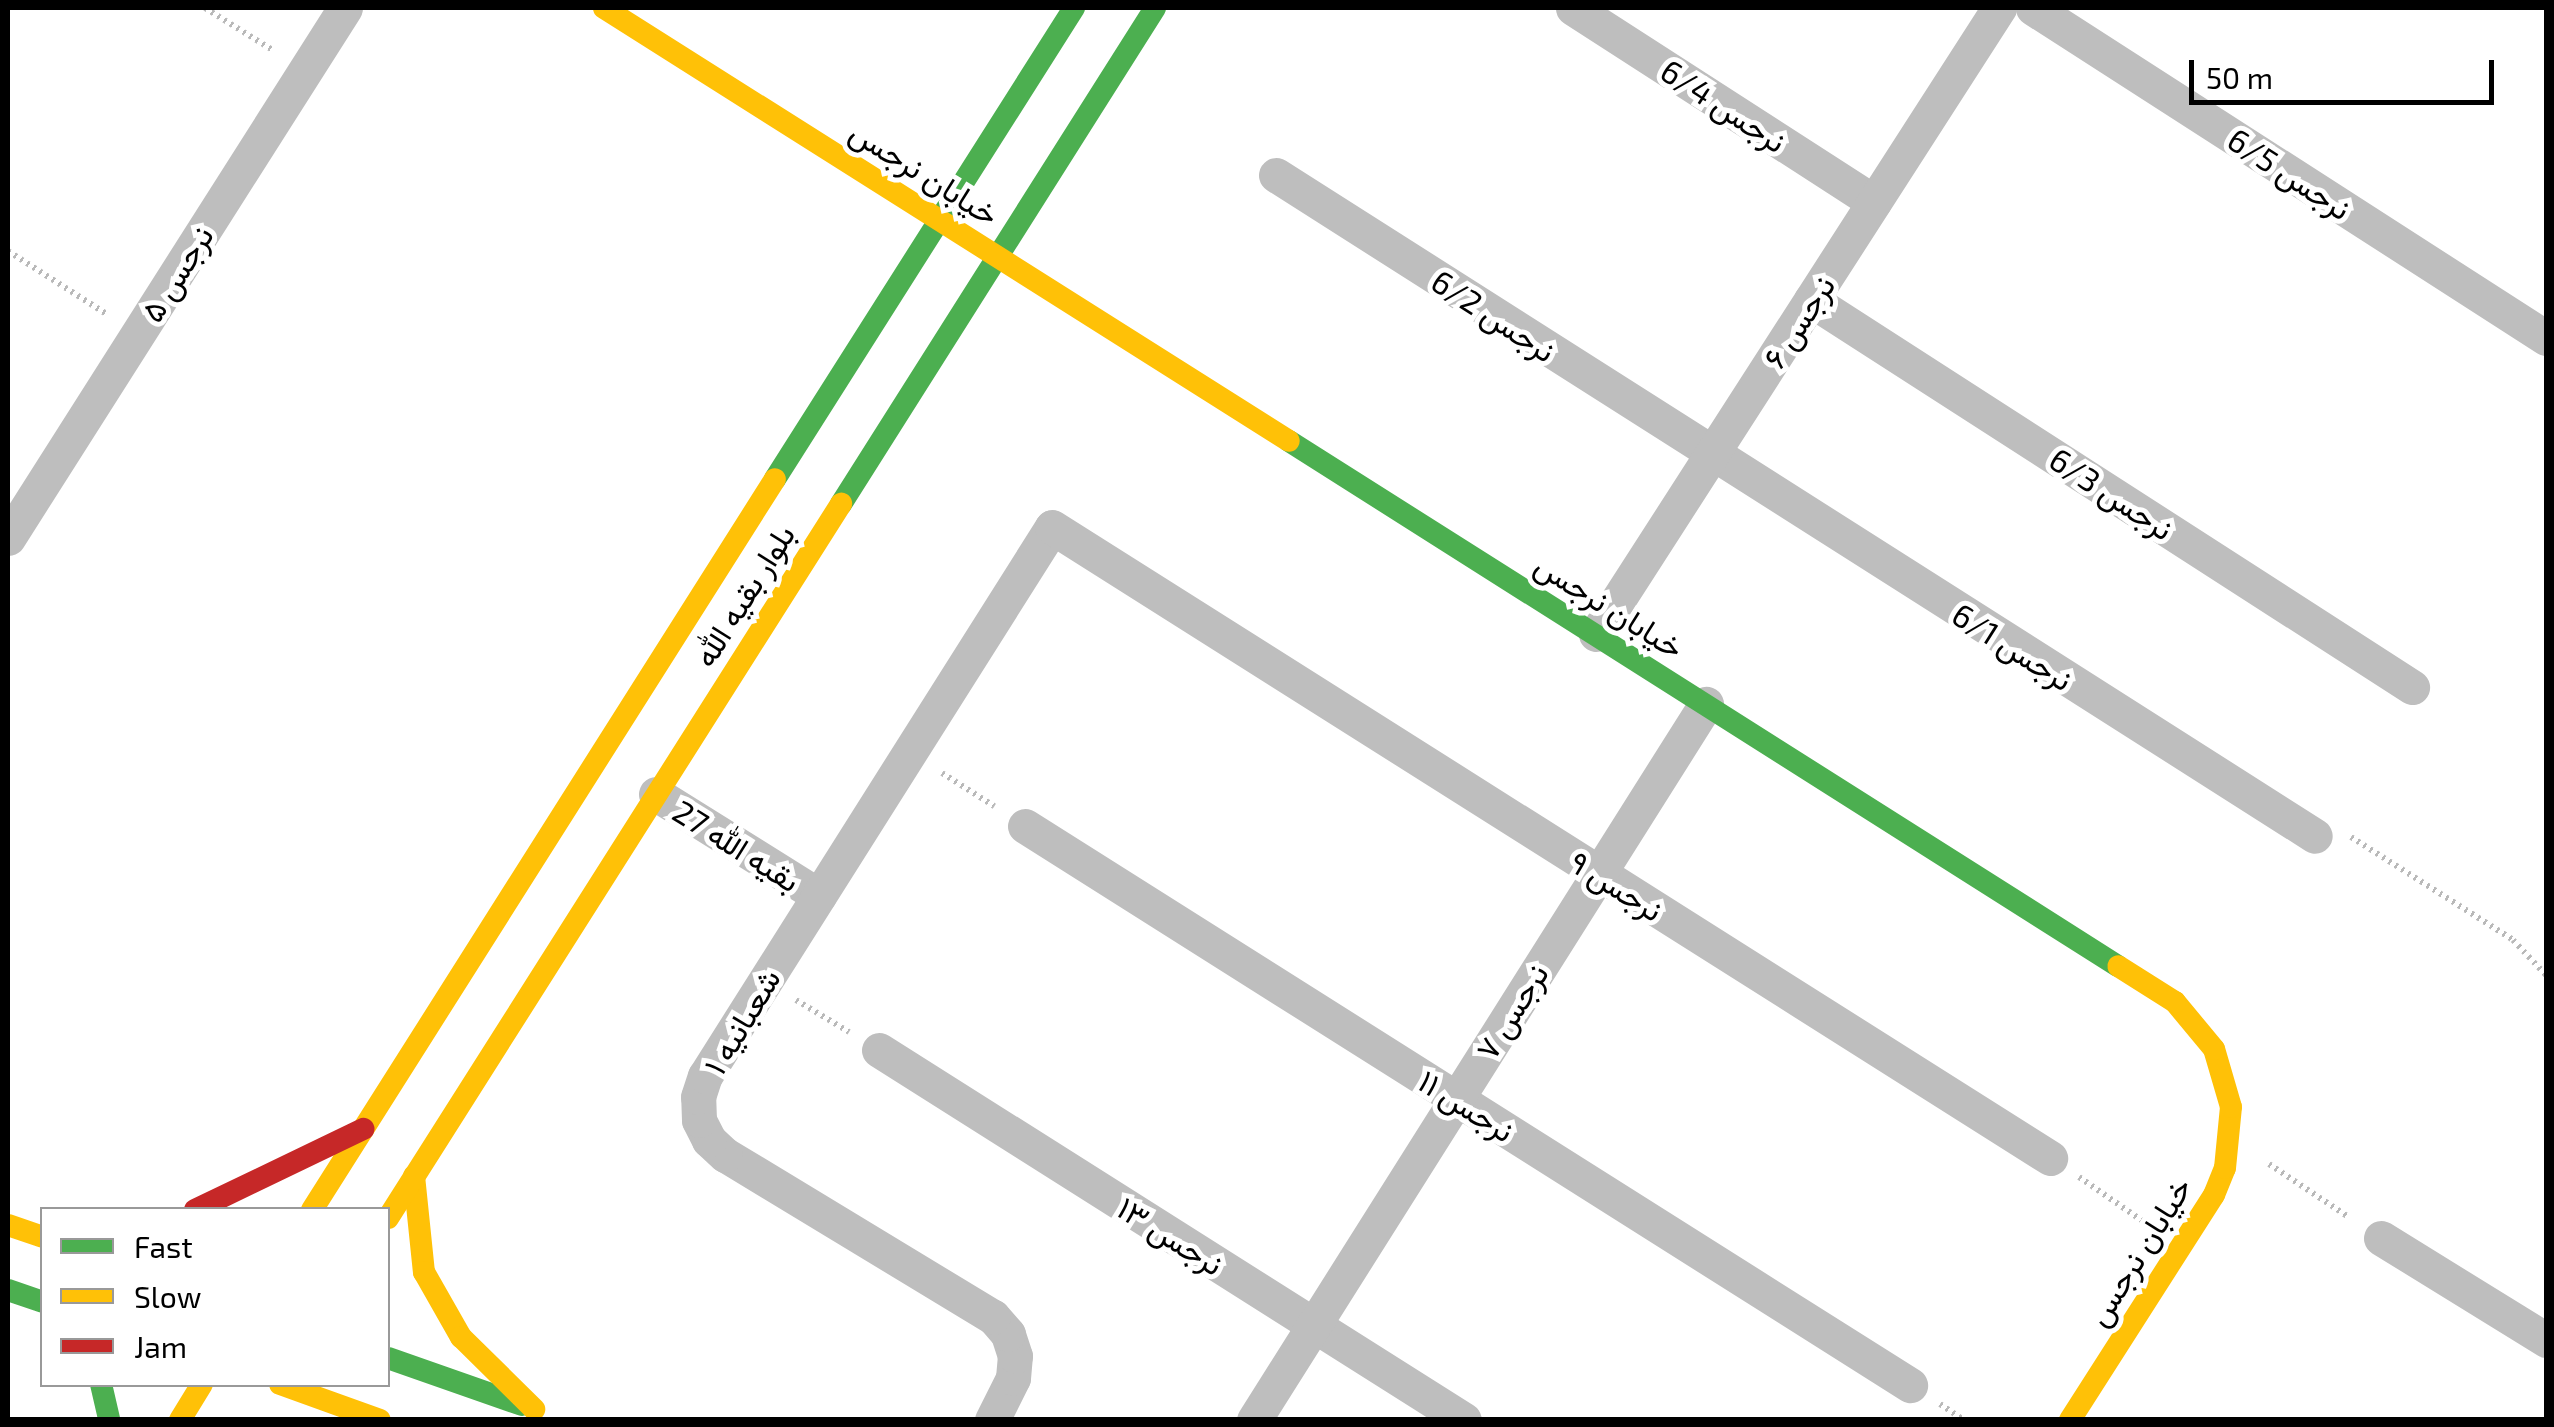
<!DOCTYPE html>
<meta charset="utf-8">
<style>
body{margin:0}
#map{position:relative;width:2554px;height:1427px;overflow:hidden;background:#fff;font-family:"Exo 2",Vazirmatn,sans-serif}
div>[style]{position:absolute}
.path>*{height:6px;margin-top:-3px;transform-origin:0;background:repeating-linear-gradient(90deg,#b9b9b9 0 2.5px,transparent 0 7.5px)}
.street>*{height:35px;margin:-17.5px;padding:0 17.5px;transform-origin:17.5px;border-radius:17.5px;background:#bebebe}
.fast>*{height:22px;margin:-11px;padding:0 11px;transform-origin:11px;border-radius:11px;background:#4caf50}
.slow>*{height:22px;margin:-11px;padding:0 11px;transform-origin:11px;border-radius:11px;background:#ffc107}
.jam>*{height:22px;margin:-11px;padding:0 11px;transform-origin:11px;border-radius:11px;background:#c62828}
span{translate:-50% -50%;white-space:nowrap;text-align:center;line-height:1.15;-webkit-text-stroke:10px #fff;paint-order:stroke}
.street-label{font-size:32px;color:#000}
.frame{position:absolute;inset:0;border:10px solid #000;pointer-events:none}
.legend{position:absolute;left:40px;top:1207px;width:350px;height:180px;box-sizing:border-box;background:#fff;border:2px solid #999;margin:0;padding:12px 18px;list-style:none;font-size:30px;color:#000}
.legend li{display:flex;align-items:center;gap:20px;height:50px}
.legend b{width:50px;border:2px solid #999}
.scale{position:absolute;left:2189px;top:60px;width:305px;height:45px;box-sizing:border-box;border:5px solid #000;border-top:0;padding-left:12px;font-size:30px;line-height:35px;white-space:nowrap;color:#000;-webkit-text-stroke:8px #fff;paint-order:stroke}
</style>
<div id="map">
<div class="path">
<i style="left:205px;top:8px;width:81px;rotate:31.9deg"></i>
<i style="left:8px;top:251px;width:119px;rotate:32.6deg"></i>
<i style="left:942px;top:773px;width:62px;rotate:32.4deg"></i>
<i style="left:2351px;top:837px;width:192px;rotate:32.4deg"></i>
<i style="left:2513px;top:940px;width:48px;rotate:46.7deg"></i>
<i style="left:796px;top:1000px;width:62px;rotate:31.1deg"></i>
<i style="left:2269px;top:1164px;width:97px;rotate:33.7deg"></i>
<i style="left:2079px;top:1177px;width:83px;rotate:34.7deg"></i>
<i style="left:1940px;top:1404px;width:29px;rotate:34deg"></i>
</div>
<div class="street">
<i style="left:1573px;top:8px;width:358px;rotate:32.8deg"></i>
<i style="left:2033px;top:8px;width:610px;rotate:32.75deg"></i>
<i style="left:1276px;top:175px;width:1231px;rotate:32.46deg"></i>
<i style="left:1811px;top:300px;width:715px;rotate:32.78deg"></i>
<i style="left:8px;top:538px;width:628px;rotate:-57.55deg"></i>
<i style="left:1596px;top:634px;width:745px;rotate:-57.23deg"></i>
<i style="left:656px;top:794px;width:192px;rotate:32deg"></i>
<i style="left:1025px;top:826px;width:1047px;rotate:32.28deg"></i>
<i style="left:879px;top:1050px;width:692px;rotate:32.31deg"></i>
<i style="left:2381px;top:1238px;width:194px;rotate:31.7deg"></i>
<i style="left:992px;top:1420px;width:47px;rotate:-63.4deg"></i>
<i style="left:1013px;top:1378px;width:22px;rotate:-85deg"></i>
<i style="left:1015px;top:1356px;width:23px;rotate:-108deg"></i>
<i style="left:1008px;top:1334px;width:23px;rotate:-131deg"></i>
<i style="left:993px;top:1317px;width:313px;rotate:-148.8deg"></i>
<i style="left:725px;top:1155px;width:22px;rotate:-137deg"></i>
<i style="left:709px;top:1140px;width:22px;rotate:-117deg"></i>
<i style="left:699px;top:1120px;width:23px;rotate:-92deg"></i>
<i style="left:698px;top:1097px;width:22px;rotate:-72deg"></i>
<i style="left:705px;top:1076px;width:649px;rotate:-57.7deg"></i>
<i style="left:1052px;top:527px;width:1181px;rotate:32.3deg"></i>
<i style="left:1254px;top:1420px;width:847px;rotate:-57.74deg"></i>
</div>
<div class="fast">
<i style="left:1289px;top:441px;width:981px;rotate:32.35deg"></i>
<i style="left:775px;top:479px;width:558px;rotate:-57.59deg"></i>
<i style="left:841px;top:504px;width:587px;rotate:-57.66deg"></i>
<i style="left:8px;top:1290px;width:36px;rotate:19deg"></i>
<i style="left:388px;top:1358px;width:142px;rotate:19.3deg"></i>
<i style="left:101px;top:1384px;width:37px;rotate:77deg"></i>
</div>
<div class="slow">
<i style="left:604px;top:8px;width:810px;rotate:32.3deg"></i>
<i style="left:414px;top:1176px;width:97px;rotate:84.1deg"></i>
<i style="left:424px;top:1272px;width:75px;rotate:60.4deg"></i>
<i style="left:461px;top:1337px;width:103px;rotate:44.6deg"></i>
<i style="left:312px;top:1210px;width:865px;rotate:-57.65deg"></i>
<i style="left:388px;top:1218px;width:846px;rotate:-57.61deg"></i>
<i style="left:8px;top:1225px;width:36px;rotate:19deg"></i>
<i style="left:280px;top:1384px;width:106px;rotate:19.8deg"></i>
<i style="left:180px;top:1420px;width:42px;rotate:-58.6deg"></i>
<i style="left:2070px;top:1420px;width:267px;rotate:-57.4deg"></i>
<i style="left:2214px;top:1195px;width:29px;rotate:-68deg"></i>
<i style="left:2225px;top:1168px;width:61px;rotate:-84.4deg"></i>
<i style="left:2231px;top:1107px;width:60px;rotate:-106.3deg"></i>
<i style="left:2214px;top:1049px;width:61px;rotate:-129.7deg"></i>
<i style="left:2175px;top:1002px;width:67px;rotate:-147.7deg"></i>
</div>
<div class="jam">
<i style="left:195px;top:1210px;width:187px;rotate:-25.7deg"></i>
</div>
<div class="street-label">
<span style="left:1724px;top:105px;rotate:33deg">نرجس 6/4</span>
<span style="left:925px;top:172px;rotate:32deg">خیابان نرجس</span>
<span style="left:2290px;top:173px;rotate:33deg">نرجس 6/5</span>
<span style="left:176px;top:273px;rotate:-58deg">نرجس ۵</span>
<span style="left:1494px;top:315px;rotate:33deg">نرجس 6/2</span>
<span style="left:1798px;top:321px;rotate:-57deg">نرجس ۶</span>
<span style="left:2112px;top:493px;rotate:33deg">نرجس 6/3</span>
<span style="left:743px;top:595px;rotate:-58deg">بلوار بقیه الله</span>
<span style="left:1610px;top:605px;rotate:32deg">خیابان نرجس</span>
<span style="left:2013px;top:646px;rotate:32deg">نرجس 6/1</span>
<span style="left:737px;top:845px;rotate:32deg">بقیه الله 27</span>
<span style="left:1617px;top:885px;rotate:32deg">نرجس ۹</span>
<span style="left:1511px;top:1011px;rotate:-58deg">نرجس ۷</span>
<span style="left:741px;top:1021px;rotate:-59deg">شعبانیه ۱</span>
<span style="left:1467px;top:1105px;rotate:32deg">نرجس ۱۱</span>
<span style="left:1171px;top:1235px;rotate:32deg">نرجس ۱۳</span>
<span style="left:2138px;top:1251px;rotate:-58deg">خیابان نرجس</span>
</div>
<div class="frame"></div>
<ul class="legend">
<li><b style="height:12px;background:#4caf50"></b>Fast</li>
<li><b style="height:12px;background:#ffc107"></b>Slow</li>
<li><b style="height:12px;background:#c62828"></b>Jam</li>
</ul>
<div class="scale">50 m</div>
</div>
